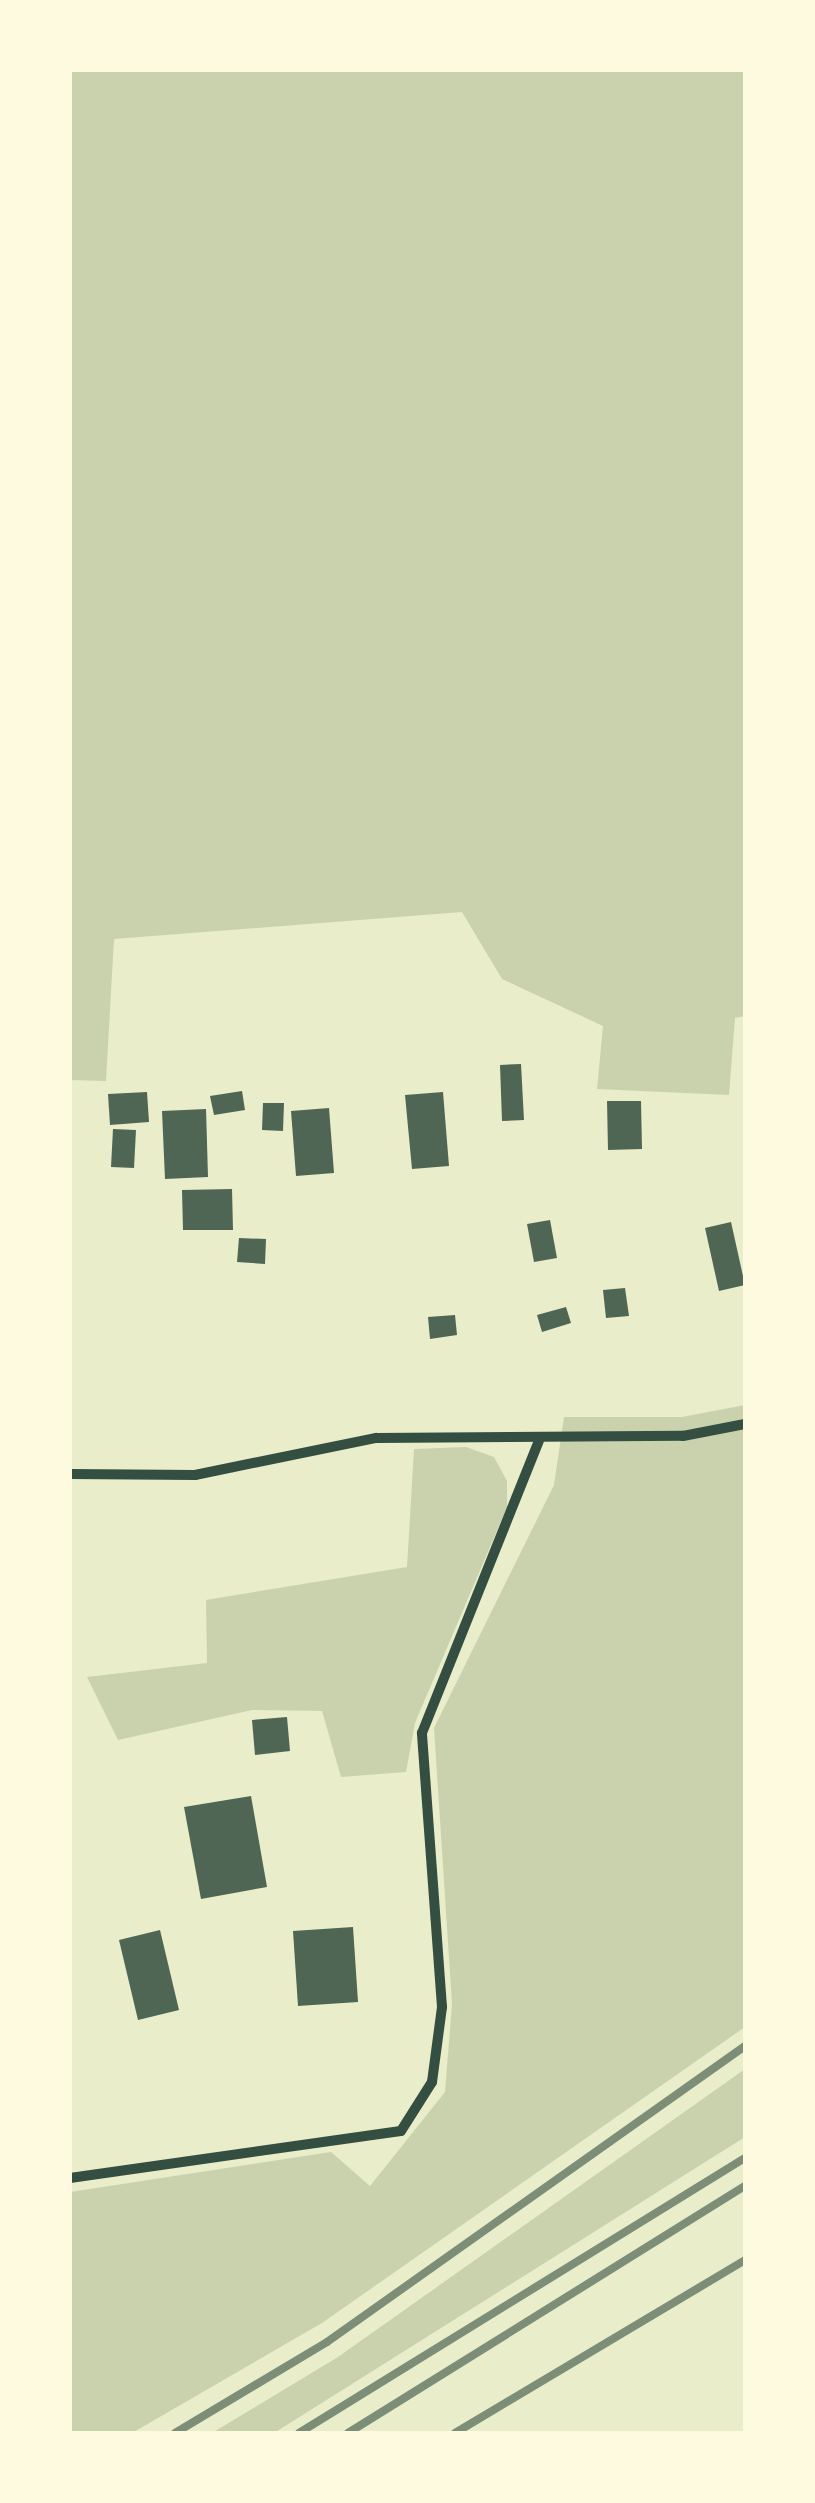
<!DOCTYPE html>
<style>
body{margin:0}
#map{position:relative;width:815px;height:2503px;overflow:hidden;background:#e9edc9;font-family:"PT Sans",sans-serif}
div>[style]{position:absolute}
.green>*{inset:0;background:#cad2ad}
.building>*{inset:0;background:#4f6655}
.minor>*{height:10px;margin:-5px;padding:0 5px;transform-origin:5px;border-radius:5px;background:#344e41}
.rail>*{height:8px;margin:-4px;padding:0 4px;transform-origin:4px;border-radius:4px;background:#7c8e77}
span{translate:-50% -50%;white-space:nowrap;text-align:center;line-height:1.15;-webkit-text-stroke:8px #fefae0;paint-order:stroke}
.frame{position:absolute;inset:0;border:72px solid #fefae0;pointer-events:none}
</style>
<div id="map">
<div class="green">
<i style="clip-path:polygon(70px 70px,745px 70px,745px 1016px,735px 1018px,729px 1095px,597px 1089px,603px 1026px,502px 979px,462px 912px,114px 939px,106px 1081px,70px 1080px)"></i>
<i style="clip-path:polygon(745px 1405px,745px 2027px,322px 2323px,132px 2433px,70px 2433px,70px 2192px,331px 2152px,370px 2186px,445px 2092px,452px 2004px,434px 1728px,554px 1485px,564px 1417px,682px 1417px)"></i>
<i style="clip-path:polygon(466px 1447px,494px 1457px,507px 1481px,507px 1507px,415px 1723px,406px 1772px,341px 1777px,322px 1711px,252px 1710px,118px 1740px,87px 1677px,207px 1663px,206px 1600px,407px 1567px,414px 1449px)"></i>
<i style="clip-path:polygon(745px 2069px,745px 2137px,274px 2433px,212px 2433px,338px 2357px)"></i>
</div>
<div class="building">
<i style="clip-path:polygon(521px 1064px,524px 1120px,502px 1121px,500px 1065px)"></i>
<i style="clip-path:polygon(242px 1091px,245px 1110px,214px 1115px,210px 1096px)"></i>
<i style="clip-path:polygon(147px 1092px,149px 1122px,110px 1125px,108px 1094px)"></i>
<i style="clip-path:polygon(443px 1092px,449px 1166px,412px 1169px,405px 1095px)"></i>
<i style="clip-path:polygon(607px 1101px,641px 1101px,642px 1149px,608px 1150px)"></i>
<i style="clip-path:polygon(263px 1103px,284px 1103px,283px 1131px,262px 1130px)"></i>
<i style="clip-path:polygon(329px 1108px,334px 1173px,296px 1176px,291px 1111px)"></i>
<i style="clip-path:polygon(206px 1109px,208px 1177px,165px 1179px,162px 1111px)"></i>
<i style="clip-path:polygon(113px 1129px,136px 1130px,134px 1168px,111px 1167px)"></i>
<i style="clip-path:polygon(232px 1189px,233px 1230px,183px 1230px,182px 1190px)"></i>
<i style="clip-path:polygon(550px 1220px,557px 1258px,534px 1262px,527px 1224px)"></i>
<i style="clip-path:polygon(731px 1222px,745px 1285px,719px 1291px,705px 1228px)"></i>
<i style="clip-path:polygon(239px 1238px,266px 1239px,265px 1264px,237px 1262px)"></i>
<i style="clip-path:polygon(625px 1288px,629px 1316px,606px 1318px,603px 1290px)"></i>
<i style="clip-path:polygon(566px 1307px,571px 1323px,542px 1332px,537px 1315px)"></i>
<i style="clip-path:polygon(455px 1315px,457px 1335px,430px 1339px,428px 1317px)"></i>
<i style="clip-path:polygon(287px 1717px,290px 1751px,255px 1755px,252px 1720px)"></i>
<i style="clip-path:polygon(251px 1796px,267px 1887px,201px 1899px,184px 1807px)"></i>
<i style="clip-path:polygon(353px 1927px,358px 2002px,298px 2006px,293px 1931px)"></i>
<i style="clip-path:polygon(160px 1930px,179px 2010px,138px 2020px,119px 1940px)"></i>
</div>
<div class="minor">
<i style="left:70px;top:1474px;width:125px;rotate:0.5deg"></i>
<i style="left:195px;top:1475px;width:185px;rotate:-11.6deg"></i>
<i style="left:376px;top:1438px;width:307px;rotate:-0.4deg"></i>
<i style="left:683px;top:1436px;width:63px;rotate:-11deg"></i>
<i style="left:70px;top:2178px;width:334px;rotate:-8.1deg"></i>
<i style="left:401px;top:2131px;width:58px;rotate:-57.7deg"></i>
<i style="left:432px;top:2082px;width:76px;rotate:-82.4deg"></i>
<i style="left:442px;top:2007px;width:275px;rotate:-94.2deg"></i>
<i style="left:422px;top:1733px;width:315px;rotate:-68.2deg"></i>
</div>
<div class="rail">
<i style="left:175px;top:2433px;width:177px;rotate:-30.9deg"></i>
<i style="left:327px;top:2342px;width:512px;rotate:-35.3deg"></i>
<i style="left:299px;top:2433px;width:524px;rotate:-31.66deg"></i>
<i style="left:348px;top:2433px;width:468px;rotate:-31.9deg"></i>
<i style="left:455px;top:2433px;width:338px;rotate:-30.8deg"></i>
</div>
<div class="frame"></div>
</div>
